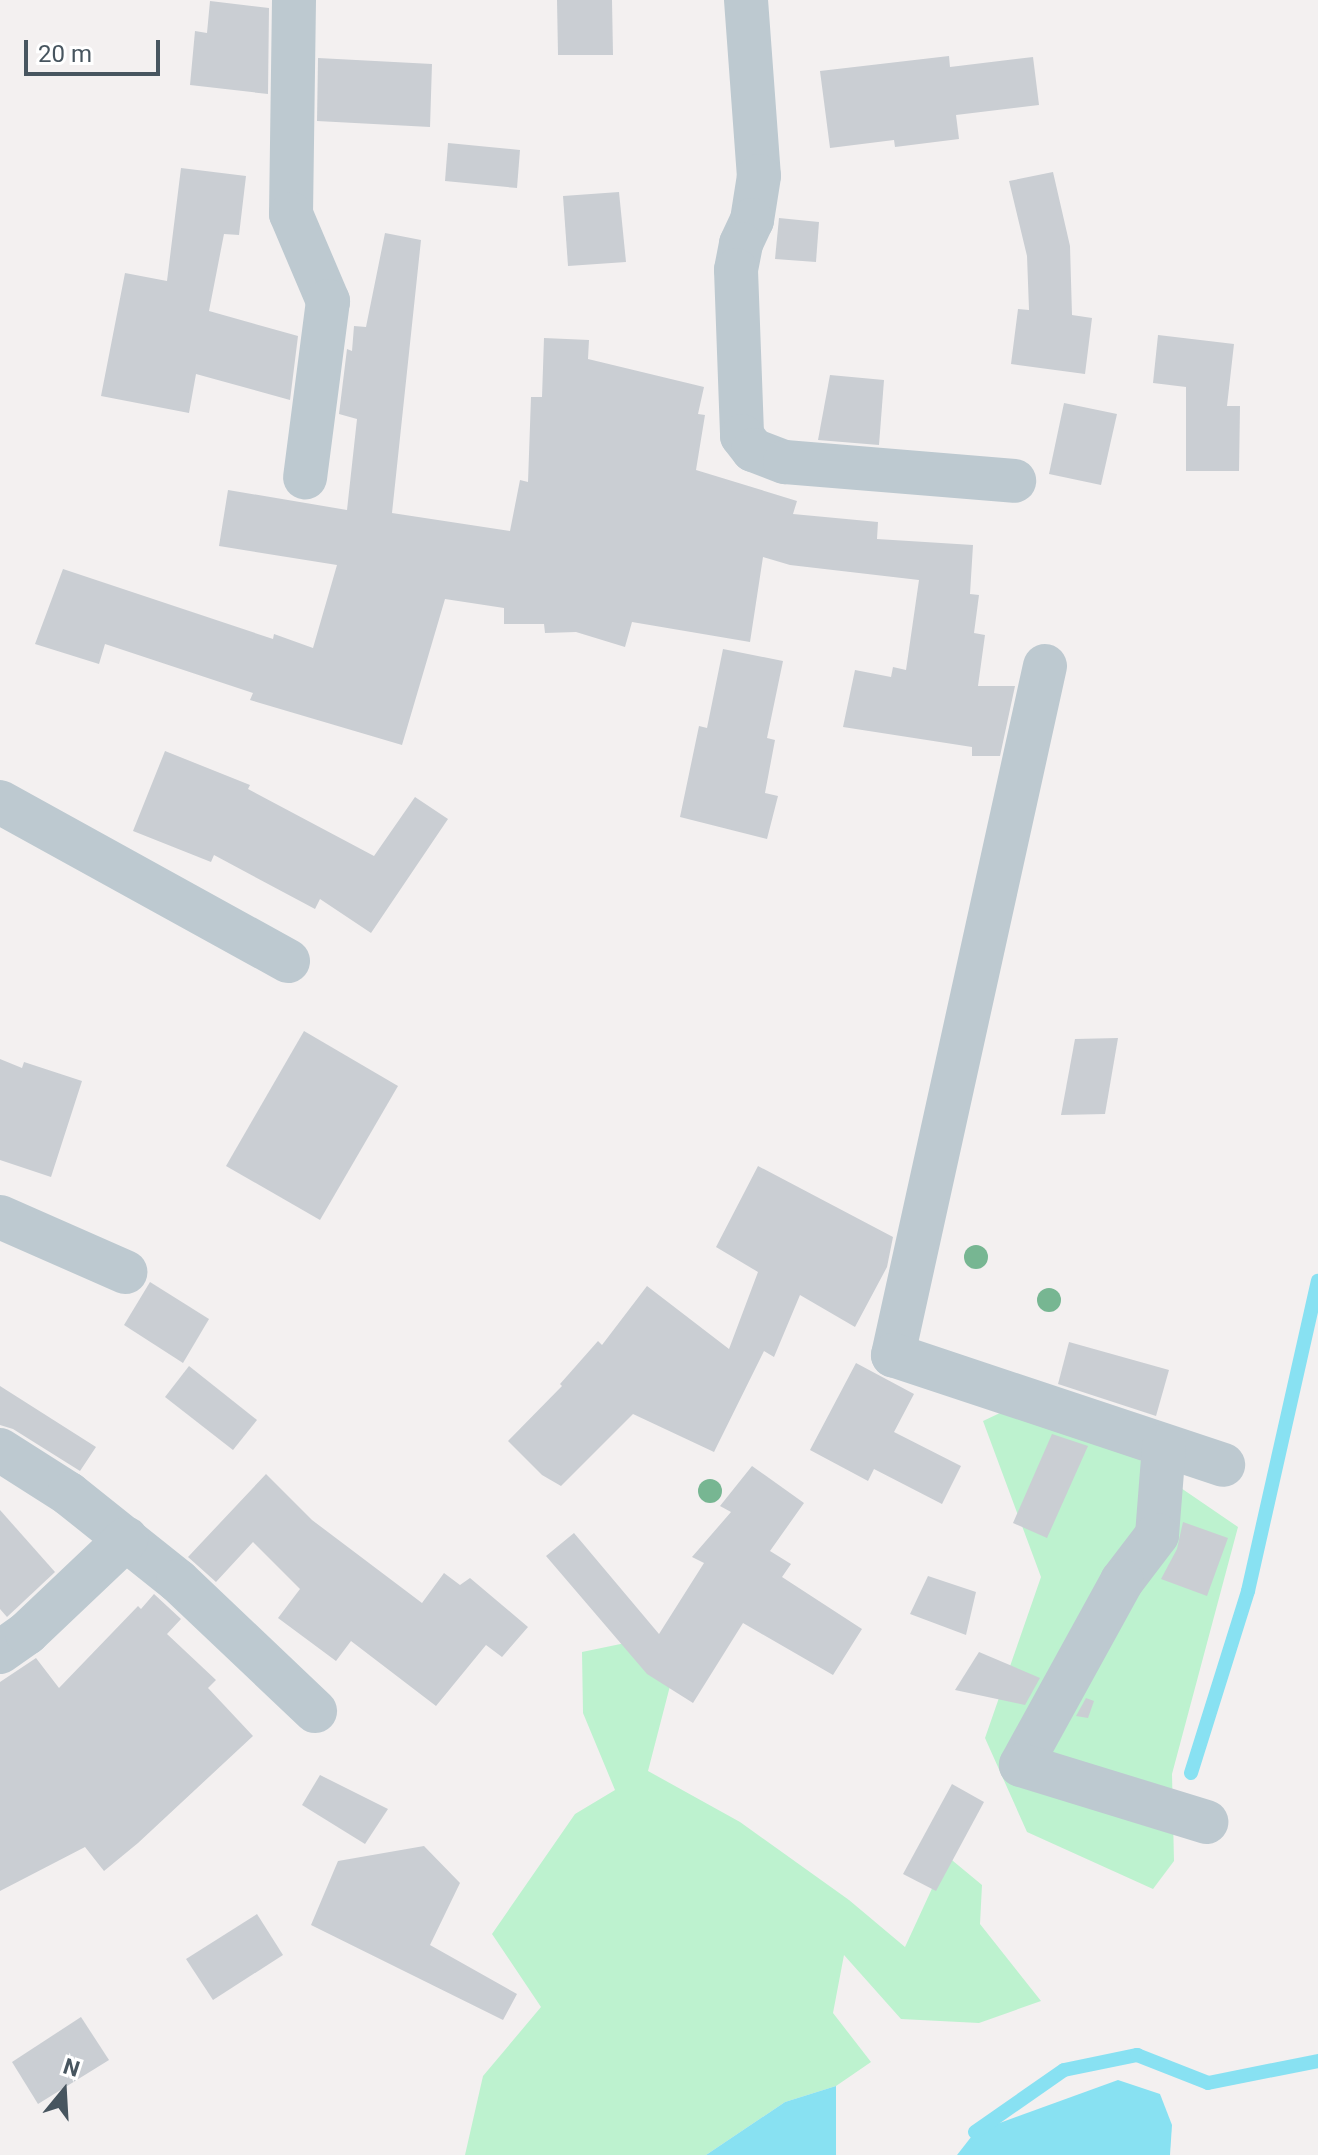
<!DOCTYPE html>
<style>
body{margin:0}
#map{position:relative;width:1318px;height:2155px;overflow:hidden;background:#f3f0f0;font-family:Roboto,sans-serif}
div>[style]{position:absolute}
.green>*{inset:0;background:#bdf2cf}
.water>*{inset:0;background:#88e1f2}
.stream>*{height:14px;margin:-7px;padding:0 7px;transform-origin:7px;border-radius:7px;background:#88e1f2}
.building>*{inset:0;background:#caced3}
.minor>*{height:44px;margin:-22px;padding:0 22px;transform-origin:22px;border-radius:22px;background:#bdc9d0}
.trees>*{width:24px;height:24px;margin:-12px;border-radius:50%;background:#77b692}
span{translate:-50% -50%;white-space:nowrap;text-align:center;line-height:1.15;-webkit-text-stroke:7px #fff;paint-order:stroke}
.north{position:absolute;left:24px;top:2051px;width:80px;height:80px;-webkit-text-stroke:6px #fff;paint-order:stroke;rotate:18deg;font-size:22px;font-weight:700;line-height:32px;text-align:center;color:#47555f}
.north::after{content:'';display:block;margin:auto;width:28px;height:36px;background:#47555f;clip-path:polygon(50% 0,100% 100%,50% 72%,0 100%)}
.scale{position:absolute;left:24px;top:40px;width:136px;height:36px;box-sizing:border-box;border:4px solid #47555f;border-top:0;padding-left:10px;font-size:24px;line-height:28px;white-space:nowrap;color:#47555f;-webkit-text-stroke:6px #fff;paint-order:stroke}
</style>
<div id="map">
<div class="green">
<i style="clip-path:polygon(1042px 1393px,1238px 1527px,1172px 1774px,1174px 1861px,1153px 1889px,1027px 1832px,985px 1738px,1041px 1577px,983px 1421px)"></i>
<i style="clip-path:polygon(635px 1641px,670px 1686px,648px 1771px,740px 1822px,849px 1900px,905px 1947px,947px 1856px,982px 1885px,980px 1924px,1041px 2001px,979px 2023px,901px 2019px,844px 1955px,833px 2013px,871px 2062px,836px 2086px,785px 2102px,706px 2155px,465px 2155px,483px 2076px,541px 2007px,492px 1934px,575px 1814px,615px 1790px,583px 1713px,582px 1652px)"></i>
</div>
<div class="water">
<i style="clip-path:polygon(1118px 2080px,1160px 2094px,1172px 2125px,1170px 2155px,957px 2155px,975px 2132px)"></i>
<i style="clip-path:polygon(836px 2086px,836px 2155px,706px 2155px,785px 2102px)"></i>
</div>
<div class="stream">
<i style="left:1191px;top:1773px;width:191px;rotate:-72.6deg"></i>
<i style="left:1248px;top:1591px;width:318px;rotate:-77.3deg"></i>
<i style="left:975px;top:2132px;width:108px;rotate:-34.9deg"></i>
<i style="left:1064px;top:2070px;width:75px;rotate:-11.6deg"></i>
<i style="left:1137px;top:2055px;width:76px;rotate:21.5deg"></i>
<i style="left:1208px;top:2083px;width:112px;rotate:-11.3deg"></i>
</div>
<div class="building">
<i style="clip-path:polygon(557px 0,612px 0,613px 55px,558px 55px)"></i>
<i style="clip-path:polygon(210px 1px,269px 8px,268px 94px,190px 85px,195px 31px,207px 33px)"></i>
<i style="clip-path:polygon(949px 56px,950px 67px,1033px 57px,1039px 105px,956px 115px,959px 139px,895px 147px,894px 140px,830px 148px,820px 71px)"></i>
<i style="clip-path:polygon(318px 58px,432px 64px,430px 127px,317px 121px)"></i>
<i style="clip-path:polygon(448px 143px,520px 150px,517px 188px,445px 181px)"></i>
<i style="clip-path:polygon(181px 168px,246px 176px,239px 235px,224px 234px,209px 311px,298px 336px,290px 400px,196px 374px,189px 413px,101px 396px,125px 273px,167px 281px)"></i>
<i style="clip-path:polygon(1053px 172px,1070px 246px,1072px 315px,1092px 318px,1085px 374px,1011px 364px,1018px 309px,1029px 310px,1027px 256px,1009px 181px)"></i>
<i style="clip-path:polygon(619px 192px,626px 262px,568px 266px,563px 196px)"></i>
<i style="clip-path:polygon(779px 218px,819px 222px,816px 262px,775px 259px)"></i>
<i style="clip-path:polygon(385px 233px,421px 240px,392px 513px,510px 531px,520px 480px,528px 482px,531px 397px,542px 397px,544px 338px,589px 340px,588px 359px,704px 387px,698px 414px,705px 415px,696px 470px,797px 501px,793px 514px,878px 522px,877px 539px,973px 545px,970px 594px,979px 595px,974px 633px,985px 635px,978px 686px,1015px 686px,1000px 756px,972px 756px,972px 747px,843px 727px,855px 670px,891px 677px,893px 667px,906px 670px,919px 580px,790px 565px,763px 557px,750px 642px,632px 622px,625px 647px,576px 632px,545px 633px,544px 624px,504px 624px,504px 608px,445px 599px,402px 745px,250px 700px,253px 693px,105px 644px,99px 664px,35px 644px,63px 569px,273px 639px,274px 634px,313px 648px,337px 565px,219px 546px,228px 490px,347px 510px,357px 419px,339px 414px,347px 349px,352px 351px,354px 326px,366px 327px)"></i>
<i style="clip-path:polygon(1158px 335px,1234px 344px,1227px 406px,1240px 406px,1239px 471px,1186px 471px,1186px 387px,1153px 383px)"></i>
<i style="clip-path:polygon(830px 375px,884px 380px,879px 445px,818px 440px)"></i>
<i style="clip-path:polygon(1064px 403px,1117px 414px,1101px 485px,1049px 474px)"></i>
<i style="clip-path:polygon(723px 649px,783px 661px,767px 738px,775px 740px,765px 793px,778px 796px,767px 839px,680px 817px,699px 726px,707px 728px)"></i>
<i style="clip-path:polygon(165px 751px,250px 785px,248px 789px,374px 856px,415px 797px,448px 819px,371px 933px,320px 899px,315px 909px,214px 855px,211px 862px,133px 831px)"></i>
<i style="clip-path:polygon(304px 1031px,398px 1086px,320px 1220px,226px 1166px)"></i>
<i style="clip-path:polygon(1118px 1038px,1105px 1114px,1061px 1115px,1075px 1039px)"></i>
<i style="clip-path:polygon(0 1059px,22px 1068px,24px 1062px,82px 1081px,51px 1177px,0 1160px)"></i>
<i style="clip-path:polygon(758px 1166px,893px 1237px,887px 1267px,855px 1327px,800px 1295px,774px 1357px,764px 1351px,714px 1452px,633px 1414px,561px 1486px,542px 1475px,508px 1441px,562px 1386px,560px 1384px,598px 1341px,602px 1345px,647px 1286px,729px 1349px,758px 1272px,716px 1247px)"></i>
<i style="clip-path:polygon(150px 1282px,209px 1319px,183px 1363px,124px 1325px)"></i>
<i style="clip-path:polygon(1069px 1342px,1169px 1370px,1156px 1416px,1058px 1384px)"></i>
<i style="clip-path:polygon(856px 1363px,914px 1394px,894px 1432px,961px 1466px,942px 1504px,874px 1469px,868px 1481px,810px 1450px)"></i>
<i style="clip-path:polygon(189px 1366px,257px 1420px,233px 1450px,165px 1397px)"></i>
<i style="clip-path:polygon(0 1386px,96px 1447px,80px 1471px,13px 1429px,0 1425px)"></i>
<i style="clip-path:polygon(1052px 1434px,1088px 1446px,1047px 1538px,1013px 1523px)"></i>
<i style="clip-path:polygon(752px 1466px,804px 1503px,770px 1551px,791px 1564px,782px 1577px,862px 1629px,833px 1675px,743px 1623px,693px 1703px,647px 1674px,546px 1556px,574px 1533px,659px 1634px,704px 1563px,692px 1557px,731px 1512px,720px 1506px)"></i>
<i style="clip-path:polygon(266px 1474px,312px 1520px,422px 1603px,444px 1573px,460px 1585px,470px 1578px,528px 1627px,502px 1657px,486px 1645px,436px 1706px,351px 1641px,336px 1661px,278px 1618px,300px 1589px,253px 1542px,216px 1582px,188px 1557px)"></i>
<i style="clip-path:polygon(0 1510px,55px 1572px,7px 1617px,0 1609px)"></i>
<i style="clip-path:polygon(1183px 1522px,1228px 1538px,1207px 1596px,1161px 1579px,1177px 1549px)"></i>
<i style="clip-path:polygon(928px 1576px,976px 1592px,966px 1635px,910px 1614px)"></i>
<i style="clip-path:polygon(154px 1594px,181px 1619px,167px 1634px,216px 1680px,208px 1688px,253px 1736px,138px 1843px,104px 1871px,85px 1847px,0 1891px,0 1682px,36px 1658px,59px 1688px,138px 1606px,141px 1609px)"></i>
<i style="clip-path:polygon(979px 1652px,1040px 1678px,1025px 1705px,955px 1690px)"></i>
<i style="clip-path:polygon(1086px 1698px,1094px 1701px,1088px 1718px,1076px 1716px)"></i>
<i style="clip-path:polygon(320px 1775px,388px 1809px,365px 1844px,302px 1805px)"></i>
<i style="clip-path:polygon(952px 1784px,984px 1802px,936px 1891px,903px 1874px)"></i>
<i style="clip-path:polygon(424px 1846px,460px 1883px,430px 1945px,517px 1994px,503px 2020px,311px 1925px,338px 1861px)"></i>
<i style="clip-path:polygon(257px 1914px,283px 1955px,213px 2000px,186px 1959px)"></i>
<i style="clip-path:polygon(81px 2017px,109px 2060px,38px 2104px,12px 2062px)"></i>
</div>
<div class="minor">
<i style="left:294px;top:0;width:214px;rotate:90.8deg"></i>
<i style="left:291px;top:214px;width:95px;rotate:67deg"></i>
<i style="left:328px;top:301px;width:178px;rotate:97.4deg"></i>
<i style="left:746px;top:0;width:176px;rotate:85.8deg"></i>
<i style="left:759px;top:176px;width:45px;rotate:99deg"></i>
<i style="left:752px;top:220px;width:26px;rotate:115deg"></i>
<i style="left:741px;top:244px;width:26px;rotate:101deg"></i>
<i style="left:736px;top:270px;width:166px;rotate:87.9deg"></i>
<i style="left:742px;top:436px;width:18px;rotate:52deg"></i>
<i style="left:753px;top:450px;width:34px;rotate:21deg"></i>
<i style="left:785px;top:462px;width:230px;rotate:4.7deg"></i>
<i style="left:1045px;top:666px;width:706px;rotate:102.44deg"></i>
<i style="left:893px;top:1355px;width:348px;rotate:18.4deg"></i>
<i style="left:0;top:802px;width:329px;rotate:28.9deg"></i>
<i style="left:0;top:1217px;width:137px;rotate:23.7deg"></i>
<i style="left:1164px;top:1446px;width:89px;rotate:94.5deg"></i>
<i style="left:1157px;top:1535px;width:58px;rotate:127.3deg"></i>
<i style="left:1122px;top:1581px;width:210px;rotate:118.8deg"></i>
<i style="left:1021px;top:1765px;width:194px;rotate:17.1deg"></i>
<i style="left:0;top:1450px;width:82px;rotate:32.5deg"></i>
<i style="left:69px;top:1494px;width:139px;rotate:38.6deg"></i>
<i style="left:178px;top:1581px;width:189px;rotate:43.5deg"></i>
<i style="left:0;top:1652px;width:33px;rotate:-35deg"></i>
<i style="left:27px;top:1633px;width:137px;rotate:-43.5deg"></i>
</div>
<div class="trees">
<i style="left:976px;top:1257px"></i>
<i style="left:1049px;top:1300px"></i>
<i style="left:710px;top:1491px"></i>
</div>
<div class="north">N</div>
<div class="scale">20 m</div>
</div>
